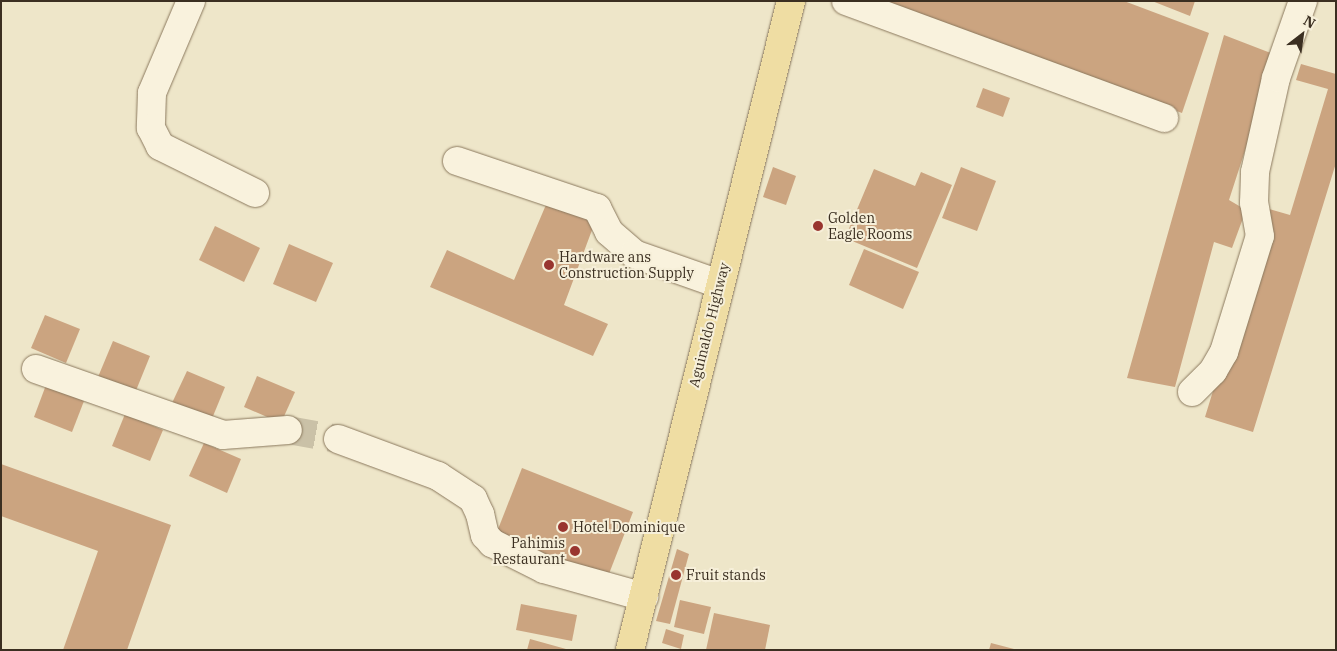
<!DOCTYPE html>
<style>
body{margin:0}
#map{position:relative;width:1337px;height:651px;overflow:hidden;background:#eee6c9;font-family:"IBM Plex Serif",serif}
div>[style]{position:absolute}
.building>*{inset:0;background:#cba480}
.minor-tunnel>*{height:28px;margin-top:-14px;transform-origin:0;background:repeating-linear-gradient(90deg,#cac1a7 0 28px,transparent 0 42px)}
.roads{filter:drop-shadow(0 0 1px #8b795e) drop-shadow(0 0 1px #8b795e)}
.minor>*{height:28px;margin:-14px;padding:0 14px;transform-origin:14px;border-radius:14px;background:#f9f2dd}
.major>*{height:28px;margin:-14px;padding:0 14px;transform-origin:14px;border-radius:14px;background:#efdda3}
.dots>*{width:14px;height:14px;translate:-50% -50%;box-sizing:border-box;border:2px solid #f6efd9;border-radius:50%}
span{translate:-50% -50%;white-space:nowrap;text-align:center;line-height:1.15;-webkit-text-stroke:4px #f6efd9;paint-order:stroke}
.poi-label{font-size:14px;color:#3b2f21}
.left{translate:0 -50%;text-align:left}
.right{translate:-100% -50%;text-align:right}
.street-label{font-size:14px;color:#3b2f21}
.frame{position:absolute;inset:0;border:2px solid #3b2f21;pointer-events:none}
.north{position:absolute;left:1277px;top:10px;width:50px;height:50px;-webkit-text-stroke:4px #f6efd9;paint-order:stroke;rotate:30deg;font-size:14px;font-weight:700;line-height:20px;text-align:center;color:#3b2f21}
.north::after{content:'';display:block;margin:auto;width:18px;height:22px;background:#3b2f21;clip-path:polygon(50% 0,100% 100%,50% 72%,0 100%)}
</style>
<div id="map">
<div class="building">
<i style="clip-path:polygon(877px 1px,1124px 1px,1209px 33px,1182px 113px)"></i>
<i style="clip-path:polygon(1152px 1px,1195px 1px,1190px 16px)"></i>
<i style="clip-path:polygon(1224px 35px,1276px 55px,1229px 200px,1246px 210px,1232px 248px,1214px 242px,1175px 387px,1127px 378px)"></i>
<i style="clip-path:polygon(1301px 64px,1336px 74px,1336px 163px,1253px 432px,1205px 417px,1269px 209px,1290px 215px,1328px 89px,1296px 80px)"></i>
<i style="clip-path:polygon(983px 88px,1010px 98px,1003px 117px,976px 107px)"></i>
<i style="clip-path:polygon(773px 167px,796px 176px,786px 205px,763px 197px)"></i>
<i style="clip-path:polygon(961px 167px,996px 181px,977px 231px,942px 218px)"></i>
<i style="clip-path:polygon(874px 169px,915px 186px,921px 172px,952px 185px,917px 268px,845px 238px)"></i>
<i style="clip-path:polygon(548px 200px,595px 222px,564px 305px,608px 324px,593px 356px,430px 287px,447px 250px,514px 280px)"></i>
<i style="clip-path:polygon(215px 226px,260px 248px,244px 282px,199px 260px)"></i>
<i style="clip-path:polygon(289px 244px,333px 263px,316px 302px,273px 284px)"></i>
<i style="clip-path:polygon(864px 249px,919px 272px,903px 309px,849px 285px)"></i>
<i style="clip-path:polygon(45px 315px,80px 329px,66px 363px,31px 348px)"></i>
<i style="clip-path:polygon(113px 341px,150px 356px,135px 393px,98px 377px)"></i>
<i style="clip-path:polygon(187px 371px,225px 387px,211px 421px,172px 403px)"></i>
<i style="clip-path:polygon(257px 376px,295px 392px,281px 423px,244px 407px)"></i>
<i style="clip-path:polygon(46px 385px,84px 401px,72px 432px,34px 417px)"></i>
<i style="clip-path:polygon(125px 414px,163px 430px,150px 461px,112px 446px)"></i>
<i style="clip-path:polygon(204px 443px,241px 459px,227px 493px,189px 476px)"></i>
<i style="clip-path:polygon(1px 464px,171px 525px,127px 650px,63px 650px,98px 551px,1px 516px)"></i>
<i style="clip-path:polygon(522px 468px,633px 512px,605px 584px,493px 542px)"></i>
<i style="clip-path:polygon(677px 549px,689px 554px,670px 624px,656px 621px)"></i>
<i style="clip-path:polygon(680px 600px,711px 607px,704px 634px,674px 627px)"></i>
<i style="clip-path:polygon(521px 604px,577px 615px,572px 641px,516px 630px)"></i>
<i style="clip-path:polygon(714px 613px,770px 625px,765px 650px,706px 650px)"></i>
<i style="clip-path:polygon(666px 629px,684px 635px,681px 649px,662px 643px)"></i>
<i style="clip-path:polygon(530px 639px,566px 649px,566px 650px,527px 650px)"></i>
<i style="clip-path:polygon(991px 643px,1014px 649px,1014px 650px,989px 650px)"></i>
</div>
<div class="minor-tunnel">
<i style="left:288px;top:430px;width:51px;rotate:10.2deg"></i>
</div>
<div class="roads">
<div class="minor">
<i style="left:191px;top:1px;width:100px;rotate:113deg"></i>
<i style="left:152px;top:93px;width:35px;rotate:92deg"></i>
<i style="left:151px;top:128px;width:20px;rotate:63deg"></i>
<i style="left:160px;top:146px;width:106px;rotate:26.3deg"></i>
<i style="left:846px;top:1px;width:339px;rotate:20.2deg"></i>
<i style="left:457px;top:161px;width:148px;rotate:18.6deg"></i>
<i style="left:597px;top:208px;width:27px;rotate:63deg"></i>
<i style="left:609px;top:232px;width:33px;rotate:41deg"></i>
<i style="left:634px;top:254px;width:90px;rotate:19.4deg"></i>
<i style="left:36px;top:369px;width:198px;rotate:19.4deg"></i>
<i style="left:223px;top:435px;width:65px;rotate:-4.4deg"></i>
<i style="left:1192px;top:392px;width:30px;rotate:-45deg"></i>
<i style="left:1213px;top:371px;width:22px;rotate:-60deg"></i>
<i style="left:1224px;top:352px;width:121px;rotate:-72.8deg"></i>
<i style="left:1260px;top:236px;width:34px;rotate:-100deg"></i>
<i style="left:1254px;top:203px;width:31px;rotate:-88deg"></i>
<i style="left:1255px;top:172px;width:96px;rotate:-77.4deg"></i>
<i style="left:1276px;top:78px;width:82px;rotate:-70.7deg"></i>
<i style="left:338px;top:439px;width:107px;rotate:20.3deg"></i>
<i style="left:438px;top:476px;width:42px;rotate:33.3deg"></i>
<i style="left:473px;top:499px;width:17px;rotate:65deg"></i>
<i style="left:480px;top:514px;width:22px;rotate:77deg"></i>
<i style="left:485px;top:535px;width:11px;rotate:49deg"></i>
<i style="left:492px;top:543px;width:58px;rotate:26.6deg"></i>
<i style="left:544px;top:569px;width:104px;rotate:15.6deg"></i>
</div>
<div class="major">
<i style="left:630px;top:650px;width:669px;rotate:-76.07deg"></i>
</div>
</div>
<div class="dots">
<i style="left:818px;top:226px;background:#99352f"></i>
<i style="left:549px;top:265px;background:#99352f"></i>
<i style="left:563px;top:527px;background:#99352f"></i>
<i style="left:575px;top:551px;background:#99352f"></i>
<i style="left:676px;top:575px;background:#99352f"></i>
</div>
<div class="poi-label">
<span class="left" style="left:828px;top:226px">Golden<br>Eagle Rooms</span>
<span class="left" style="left:559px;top:265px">Hardware ans<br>Construction Supply</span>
<span class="left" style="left:573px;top:527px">Hotel Dominique</span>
<span class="right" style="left:565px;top:551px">Pahimis<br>Restaurant</span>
<span class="left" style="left:686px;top:575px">Fruit stands</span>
</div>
<div class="street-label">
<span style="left:709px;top:325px;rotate:-76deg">Aguinaldo Highway</span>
</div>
<div class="frame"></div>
<div class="north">N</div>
</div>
